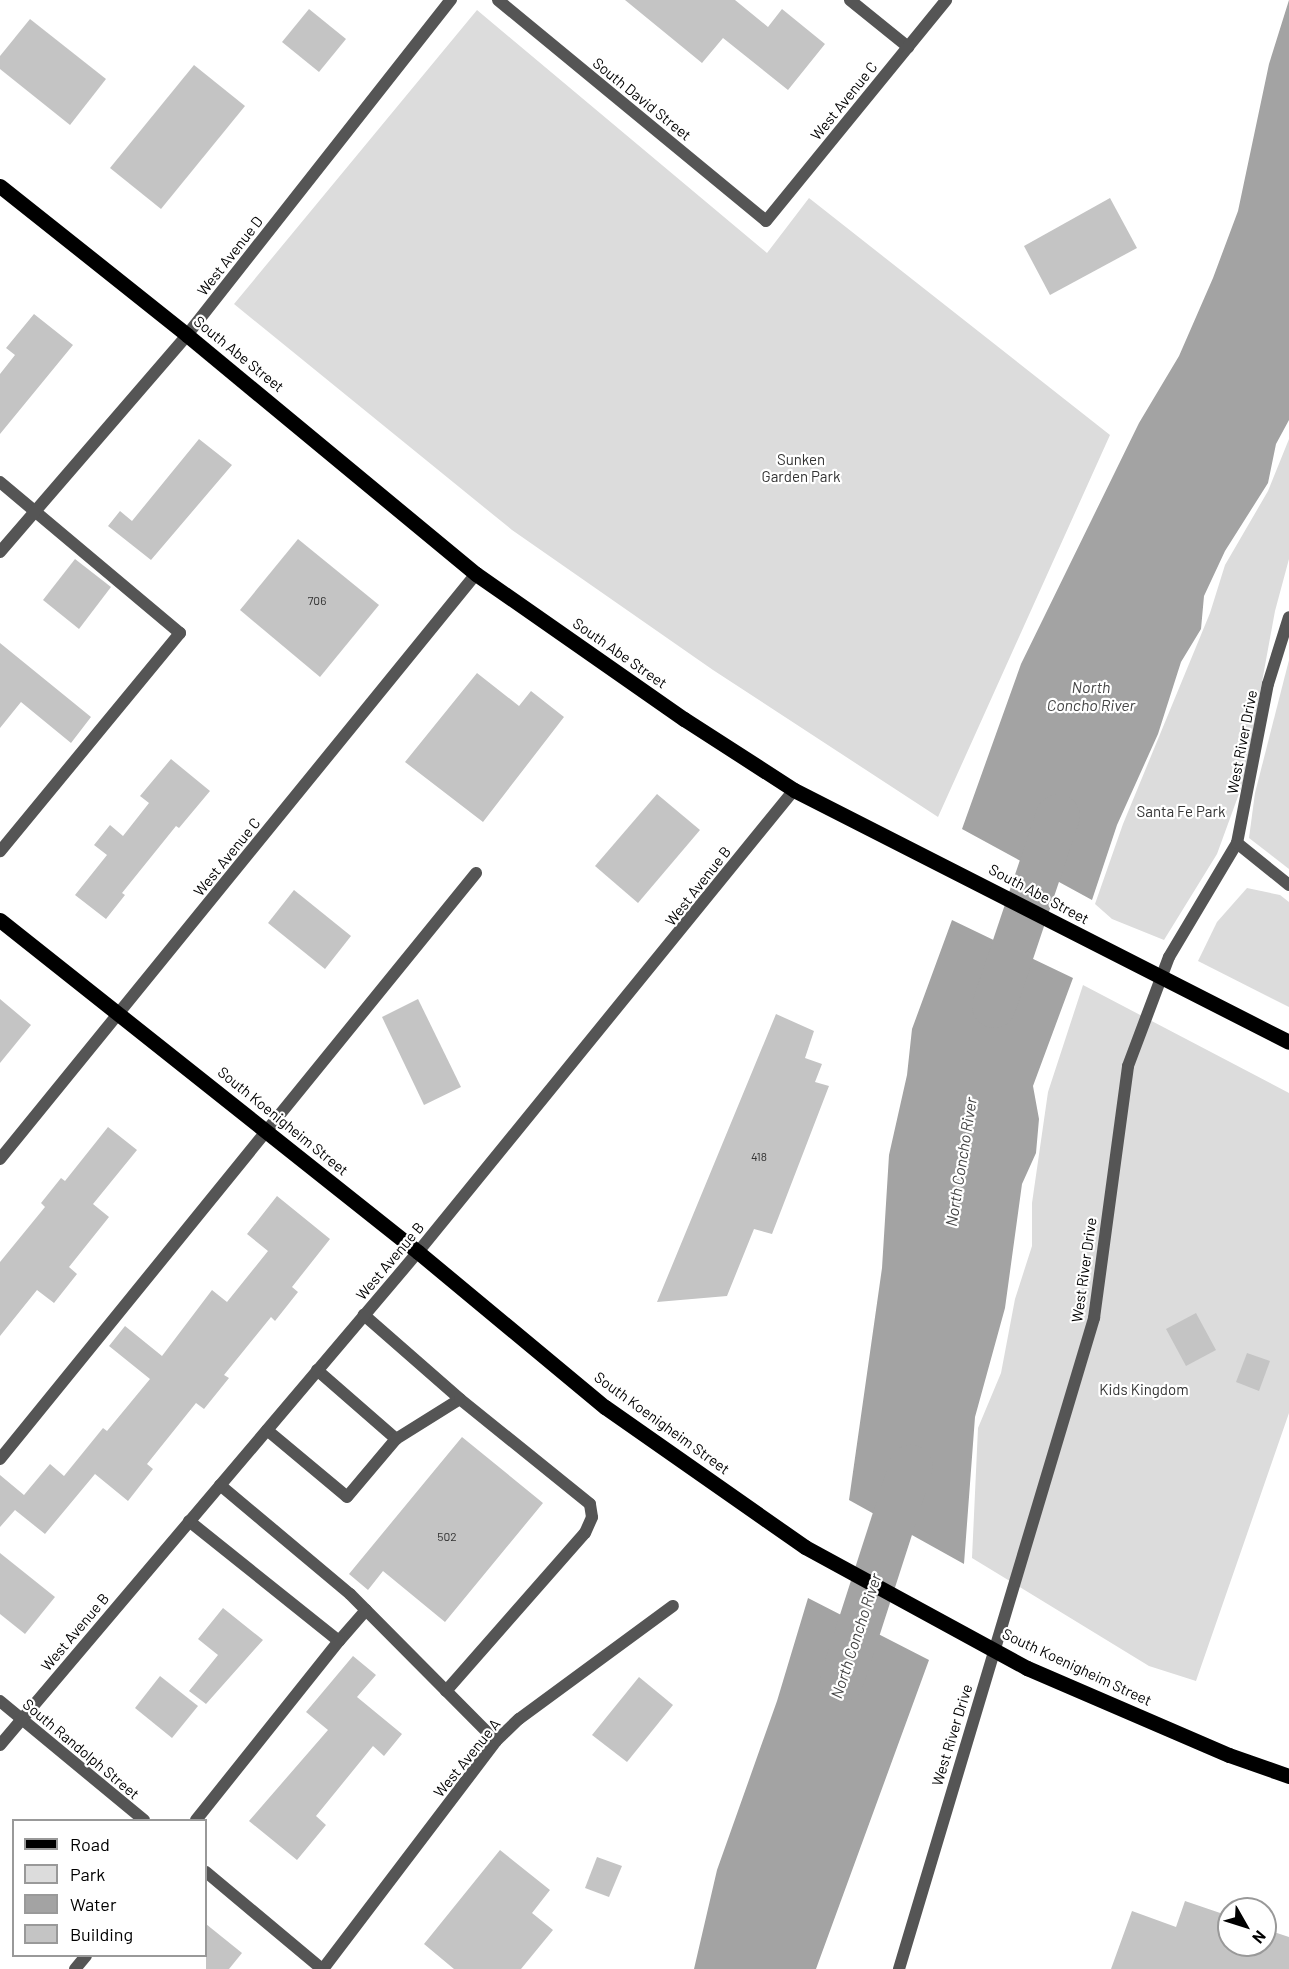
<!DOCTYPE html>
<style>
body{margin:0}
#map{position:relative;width:1289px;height:1969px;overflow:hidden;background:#fff;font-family:Barlow,sans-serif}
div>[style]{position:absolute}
.green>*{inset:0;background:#dcdcdc}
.water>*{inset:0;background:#a3a3a3}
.river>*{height:44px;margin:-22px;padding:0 22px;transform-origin:22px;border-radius:22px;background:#a3a3a3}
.building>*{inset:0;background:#c4c4c4}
.lane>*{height:12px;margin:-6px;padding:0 6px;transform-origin:6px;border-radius:6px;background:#555}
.street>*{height:12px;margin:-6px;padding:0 6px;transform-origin:6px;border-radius:6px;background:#555}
.primary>*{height:15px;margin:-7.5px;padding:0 7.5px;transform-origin:7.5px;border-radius:7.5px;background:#000}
span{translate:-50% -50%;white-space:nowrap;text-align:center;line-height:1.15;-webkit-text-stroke:4.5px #fff;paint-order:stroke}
.number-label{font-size:12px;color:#313131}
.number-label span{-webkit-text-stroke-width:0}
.street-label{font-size:15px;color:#000}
.park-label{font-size:15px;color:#333}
.water-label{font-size:16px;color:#444;font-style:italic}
.legend{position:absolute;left:12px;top:1819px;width:195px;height:138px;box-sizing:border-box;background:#fff;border:2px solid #999;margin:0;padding:8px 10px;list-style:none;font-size:18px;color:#000}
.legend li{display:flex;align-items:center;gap:12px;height:30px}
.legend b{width:30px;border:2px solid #999}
.north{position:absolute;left:1217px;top:1897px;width:60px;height:60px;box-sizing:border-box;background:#fff;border:2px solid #999;border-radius:50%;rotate:129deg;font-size:16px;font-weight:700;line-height:24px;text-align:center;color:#000}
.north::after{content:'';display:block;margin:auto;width:21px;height:27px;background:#000;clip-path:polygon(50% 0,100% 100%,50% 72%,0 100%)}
</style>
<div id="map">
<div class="green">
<i style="clip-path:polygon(477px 10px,767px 253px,809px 198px,1110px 435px,938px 817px,713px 670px,512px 530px,234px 304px)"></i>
<i style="clip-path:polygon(1289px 439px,1289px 559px,1275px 611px,1244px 780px,1217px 854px,1164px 940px,1112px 919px,1095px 904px,1123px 824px,1210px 613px,1225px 565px,1268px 491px)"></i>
<i style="clip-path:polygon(1289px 660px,1289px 869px,1249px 838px,1255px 793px)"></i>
<i style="clip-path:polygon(1247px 888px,1280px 895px,1289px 902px,1289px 1007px,1198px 961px,1217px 922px)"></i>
<i style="clip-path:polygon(1083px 985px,1289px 1093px,1289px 1413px,1196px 1681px,1149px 1666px,972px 1558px,978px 1428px,1001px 1373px,1015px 1299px,1032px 1246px,1032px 1203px,1048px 1092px)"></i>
</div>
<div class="water">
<i style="clip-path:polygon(1289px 0,1289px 420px,1276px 444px,1268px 483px,1225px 551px,1204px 596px,1201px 629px,1181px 662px,1158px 734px,1117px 825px,1092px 900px,962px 829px,1021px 664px,1139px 423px,1179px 356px,1213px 278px,1238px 211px,1269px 64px)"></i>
<i style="clip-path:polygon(952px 920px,1073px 978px,1033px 1086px,1039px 1119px,1036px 1153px,1022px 1184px,1005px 1308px,975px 1417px,964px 1564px,849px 1500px,882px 1268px,889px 1155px,907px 1075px,912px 1029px)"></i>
<i style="clip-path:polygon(808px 1598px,929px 1660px,816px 1969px,694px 1969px,717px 1870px,777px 1701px)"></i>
</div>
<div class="river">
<i style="left:994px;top:1006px;width:200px;rotate:-71.4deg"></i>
<i style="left:842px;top:1680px;width:224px;rotate:-72.1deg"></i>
</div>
<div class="building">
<i style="clip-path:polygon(625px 0,735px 0,768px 27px,782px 9px,825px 44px,788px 90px,723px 38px,702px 63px)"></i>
<i style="clip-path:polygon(309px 9px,346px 39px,319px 72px,282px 42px)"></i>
<i style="clip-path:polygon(30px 19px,106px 79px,70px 125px,0 69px,0 56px)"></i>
<i style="clip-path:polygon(194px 65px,245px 106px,161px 209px,110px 168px)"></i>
<i style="clip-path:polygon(1110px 198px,1137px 248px,1050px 295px,1024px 246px)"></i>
<i style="clip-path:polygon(34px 314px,73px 345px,0 434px,0 374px,15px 355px,6px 348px)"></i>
<i style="clip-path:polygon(199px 439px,232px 465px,151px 560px,108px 526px,120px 511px,132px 521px)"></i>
<i style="clip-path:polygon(298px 539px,379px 605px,320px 677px,240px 610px)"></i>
<i style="clip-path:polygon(75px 559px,111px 587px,79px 629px,43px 600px)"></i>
<i style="clip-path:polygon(0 643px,91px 717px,71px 743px,21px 702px,0 728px)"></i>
<i style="clip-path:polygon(477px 673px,519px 706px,531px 691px,564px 717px,483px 822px,405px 762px)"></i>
<i style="clip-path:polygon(171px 759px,210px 791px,179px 828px,176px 826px,122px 893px,125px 895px,106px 919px,75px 895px,107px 855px,94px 845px,110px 825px,123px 836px,149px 803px,140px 796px)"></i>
<i style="clip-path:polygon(657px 794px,700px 830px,638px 903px,595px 866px)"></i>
<i style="clip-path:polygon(294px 890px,351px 936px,325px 969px,268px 923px)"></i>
<i style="clip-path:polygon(0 999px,31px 1025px,0 1063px)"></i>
<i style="clip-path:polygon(418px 999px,461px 1087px,424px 1105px,382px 1017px)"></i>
<i style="clip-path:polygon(776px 1014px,814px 1031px,805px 1058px,822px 1064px,815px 1082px,829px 1086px,772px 1234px,754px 1229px,727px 1296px,657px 1302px)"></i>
<i style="clip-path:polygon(108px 1127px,137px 1150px,93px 1204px,109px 1217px,69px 1267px,77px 1274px,54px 1303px,37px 1290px,0 1336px,0 1262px,45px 1207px,41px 1203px,61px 1178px,65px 1181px)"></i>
<i style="clip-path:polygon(277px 1196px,330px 1239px,292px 1287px,298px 1292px,275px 1321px,271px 1317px,224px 1375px,229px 1378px,204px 1409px,196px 1403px,147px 1464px,153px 1469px,128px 1501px,95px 1474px,45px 1534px,15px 1510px,0 1527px,0 1475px,24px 1495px,50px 1464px,64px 1476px,103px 1428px,107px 1431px,150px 1379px,109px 1346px,125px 1326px,162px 1356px,212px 1290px,227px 1302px,268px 1251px,247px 1234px)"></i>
<i style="clip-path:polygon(1196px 1313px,1216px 1350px,1186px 1366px,1166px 1329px)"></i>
<i style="clip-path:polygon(1247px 1353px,1270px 1361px,1259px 1391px,1236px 1382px)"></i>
<i style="clip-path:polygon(462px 1437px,543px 1503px,445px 1622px,383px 1571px,368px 1590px,349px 1574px)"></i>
<i style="clip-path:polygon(0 1553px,55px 1597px,25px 1634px,0 1614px)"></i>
<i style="clip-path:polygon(223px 1608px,263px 1640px,206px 1704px,189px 1691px,218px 1655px,198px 1639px)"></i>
<i style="clip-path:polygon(353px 1656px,376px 1675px,357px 1697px,402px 1734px,384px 1756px,373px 1746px,316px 1816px,326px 1825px,297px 1860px,249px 1821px,328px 1730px,306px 1712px)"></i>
<i style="clip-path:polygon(160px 1676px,198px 1706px,172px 1738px,135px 1708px)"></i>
<i style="clip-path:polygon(639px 1677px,673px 1705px,627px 1762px,592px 1735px)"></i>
<i style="clip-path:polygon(500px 1850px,550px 1890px,532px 1913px,553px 1930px,521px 1969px,454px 1969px,424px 1944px)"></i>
<i style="clip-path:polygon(597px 1857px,622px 1866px,609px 1897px,585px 1888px)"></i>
<i style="clip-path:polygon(1185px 1901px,1229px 1916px,1229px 1945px,1265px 1945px,1265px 1929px,1289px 1937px,1289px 1969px,1111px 1969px,1132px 1911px,1176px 1927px)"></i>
<i style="clip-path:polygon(206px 1924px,242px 1953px,229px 1969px,206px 1969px)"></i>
</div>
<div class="lane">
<i style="left:850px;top:0;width:75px;rotate:39deg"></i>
<i style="left:0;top:482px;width:235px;rotate:40deg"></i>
<i style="left:180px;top:633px;width:283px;rotate:129.5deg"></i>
<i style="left:317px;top:1370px;width:105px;rotate:41.1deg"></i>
<i style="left:267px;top:1430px;width:104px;rotate:39.9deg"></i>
<i style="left:347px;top:1497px;width:76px;rotate:-49.8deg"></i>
<i style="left:396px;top:1439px;width:75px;rotate:-32deg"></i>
<i style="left:460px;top:1399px;width:128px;rotate:-138.8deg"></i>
<i style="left:0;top:1459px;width:755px;rotate:-50.91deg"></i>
<i style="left:220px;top:1485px;width:170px;rotate:40deg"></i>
<i style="left:350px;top:1594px;width:207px;rotate:45.2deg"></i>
<i style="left:189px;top:1521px;width:192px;rotate:38.7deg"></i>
<i style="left:339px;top:1641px;width:41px;rotate:-48.9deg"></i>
<i style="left:446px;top:1691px;width:210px;rotate:-48.7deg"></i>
<i style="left:585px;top:1533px;width:17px;rotate:-66deg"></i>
<i style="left:592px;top:1517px;width:13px;rotate:-99deg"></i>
<i style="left:590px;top:1504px;width:167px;rotate:-141.1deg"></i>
<i style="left:196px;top:1820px;width:229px;rotate:-51.4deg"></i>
<i style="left:75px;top:1969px;width:17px;rotate:-50deg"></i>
</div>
<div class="street">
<i style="left:498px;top:0;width:347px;rotate:39.5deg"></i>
<i style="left:766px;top:221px;width:285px;rotate:-50.8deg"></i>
<i style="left:0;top:552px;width:286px;rotate:-49.2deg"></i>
<i style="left:187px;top:335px;width:427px;rotate:-51.8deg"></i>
<i style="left:1237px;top:843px;width:67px;rotate:38.9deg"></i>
<i style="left:0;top:1159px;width:754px;rotate:-50.87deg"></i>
<i style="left:0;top:1701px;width:187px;rotate:39.6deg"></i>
<i style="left:0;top:1745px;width:646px;rotate:-49.71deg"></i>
<i style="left:418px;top:1252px;width:596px;rotate:-50.86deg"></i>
<i style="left:206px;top:1872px;width:151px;rotate:39.9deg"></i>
<i style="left:323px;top:1969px;width:286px;rotate:-52.8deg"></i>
<i style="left:496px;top:1741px;width:32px;rotate:-44deg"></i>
<i style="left:519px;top:1719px;width:191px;rotate:-36.3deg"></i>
<i style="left:899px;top:1969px;width:680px;rotate:-73.32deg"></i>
<i style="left:1094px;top:1318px;width:254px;rotate:-82.3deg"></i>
<i style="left:1128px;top:1066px;width:116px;rotate:-69.4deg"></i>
<i style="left:1169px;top:957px;width:133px;rotate:-59.2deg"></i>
<i style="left:1237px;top:843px;width:162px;rotate:-79deg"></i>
<i style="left:1268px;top:684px;width:70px;rotate:-72.6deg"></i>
</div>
<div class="primary">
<i style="left:0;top:186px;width:239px;rotate:38.5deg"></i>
<i style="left:187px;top:335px;width:375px;rotate:39.6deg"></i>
<i style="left:476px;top:574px;width:254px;rotate:34.9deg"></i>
<i style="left:684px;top:719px;width:131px;rotate:32.8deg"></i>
<i style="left:794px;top:790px;width:555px;rotate:26.98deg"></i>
<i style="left:0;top:920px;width:534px;rotate:38.46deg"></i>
<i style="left:418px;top:1252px;width:243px;rotate:39.7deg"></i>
<i style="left:605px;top:1407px;width:244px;rotate:35deg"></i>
<i style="left:805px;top:1547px;width:253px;rotate:28.6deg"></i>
<i style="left:1027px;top:1668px;width:220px;rotate:23.3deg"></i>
<i style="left:1229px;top:1755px;width:64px;rotate:19.3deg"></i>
</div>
<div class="number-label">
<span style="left:317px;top:601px">706</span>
<span style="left:759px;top:1157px">418</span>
<span style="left:447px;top:1537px">502</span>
</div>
<div class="street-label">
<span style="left:642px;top:99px;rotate:39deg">South David Street</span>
<span style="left:844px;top:101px;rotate:-51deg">West Avenue C</span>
<span style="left:230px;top:256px;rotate:-52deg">West Avenue D</span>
<span style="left:239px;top:354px;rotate:39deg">South Abe Street</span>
<span style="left:620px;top:653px;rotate:35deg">South Abe Street</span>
<span style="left:1242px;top:742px;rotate:-79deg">West River Drive</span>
<span style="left:227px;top:857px;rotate:-51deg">West Avenue C</span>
<span style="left:698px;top:886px;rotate:-52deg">West Avenue B</span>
<span style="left:1039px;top:894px;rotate:28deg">South Abe Street</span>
<span style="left:283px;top:1121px;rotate:39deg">South Koenigheim Street</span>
<span style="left:390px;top:1261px;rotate:-50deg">West Avenue B</span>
<span style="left:1084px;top:1270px;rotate:-82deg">West River Drive</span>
<span style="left:662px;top:1423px;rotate:36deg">South Koenigheim Street</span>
<span style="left:75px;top:1632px;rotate:-50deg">West Avenue B</span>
<span style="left:1077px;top:1667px;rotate:25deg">South Koenigheim Street</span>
<span style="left:952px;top:1735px;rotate:-73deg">West River Drive</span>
<span style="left:81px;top:1749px;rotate:40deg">South Randolph Street</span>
<span style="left:467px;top:1758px;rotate:-51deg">West Avenue A</span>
</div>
<div class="park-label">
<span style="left:801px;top:468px">Sunken<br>Garden Park</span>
<span style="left:1181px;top:812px">Santa Fe Park</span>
<span style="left:1144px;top:1390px">Kids Kingdom</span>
</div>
<div class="water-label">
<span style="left:1091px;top:696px">North<br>Concho River</span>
<span style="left:961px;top:1162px;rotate:-81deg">North Concho River</span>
<span style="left:856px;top:1636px;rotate:-72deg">North Concho River</span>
</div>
<ul class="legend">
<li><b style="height:8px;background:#000"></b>Road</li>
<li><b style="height:16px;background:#dcdcdc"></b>Park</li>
<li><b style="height:16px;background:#a3a3a3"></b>Water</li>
<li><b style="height:16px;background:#c4c4c4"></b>Building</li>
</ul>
<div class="north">N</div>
</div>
